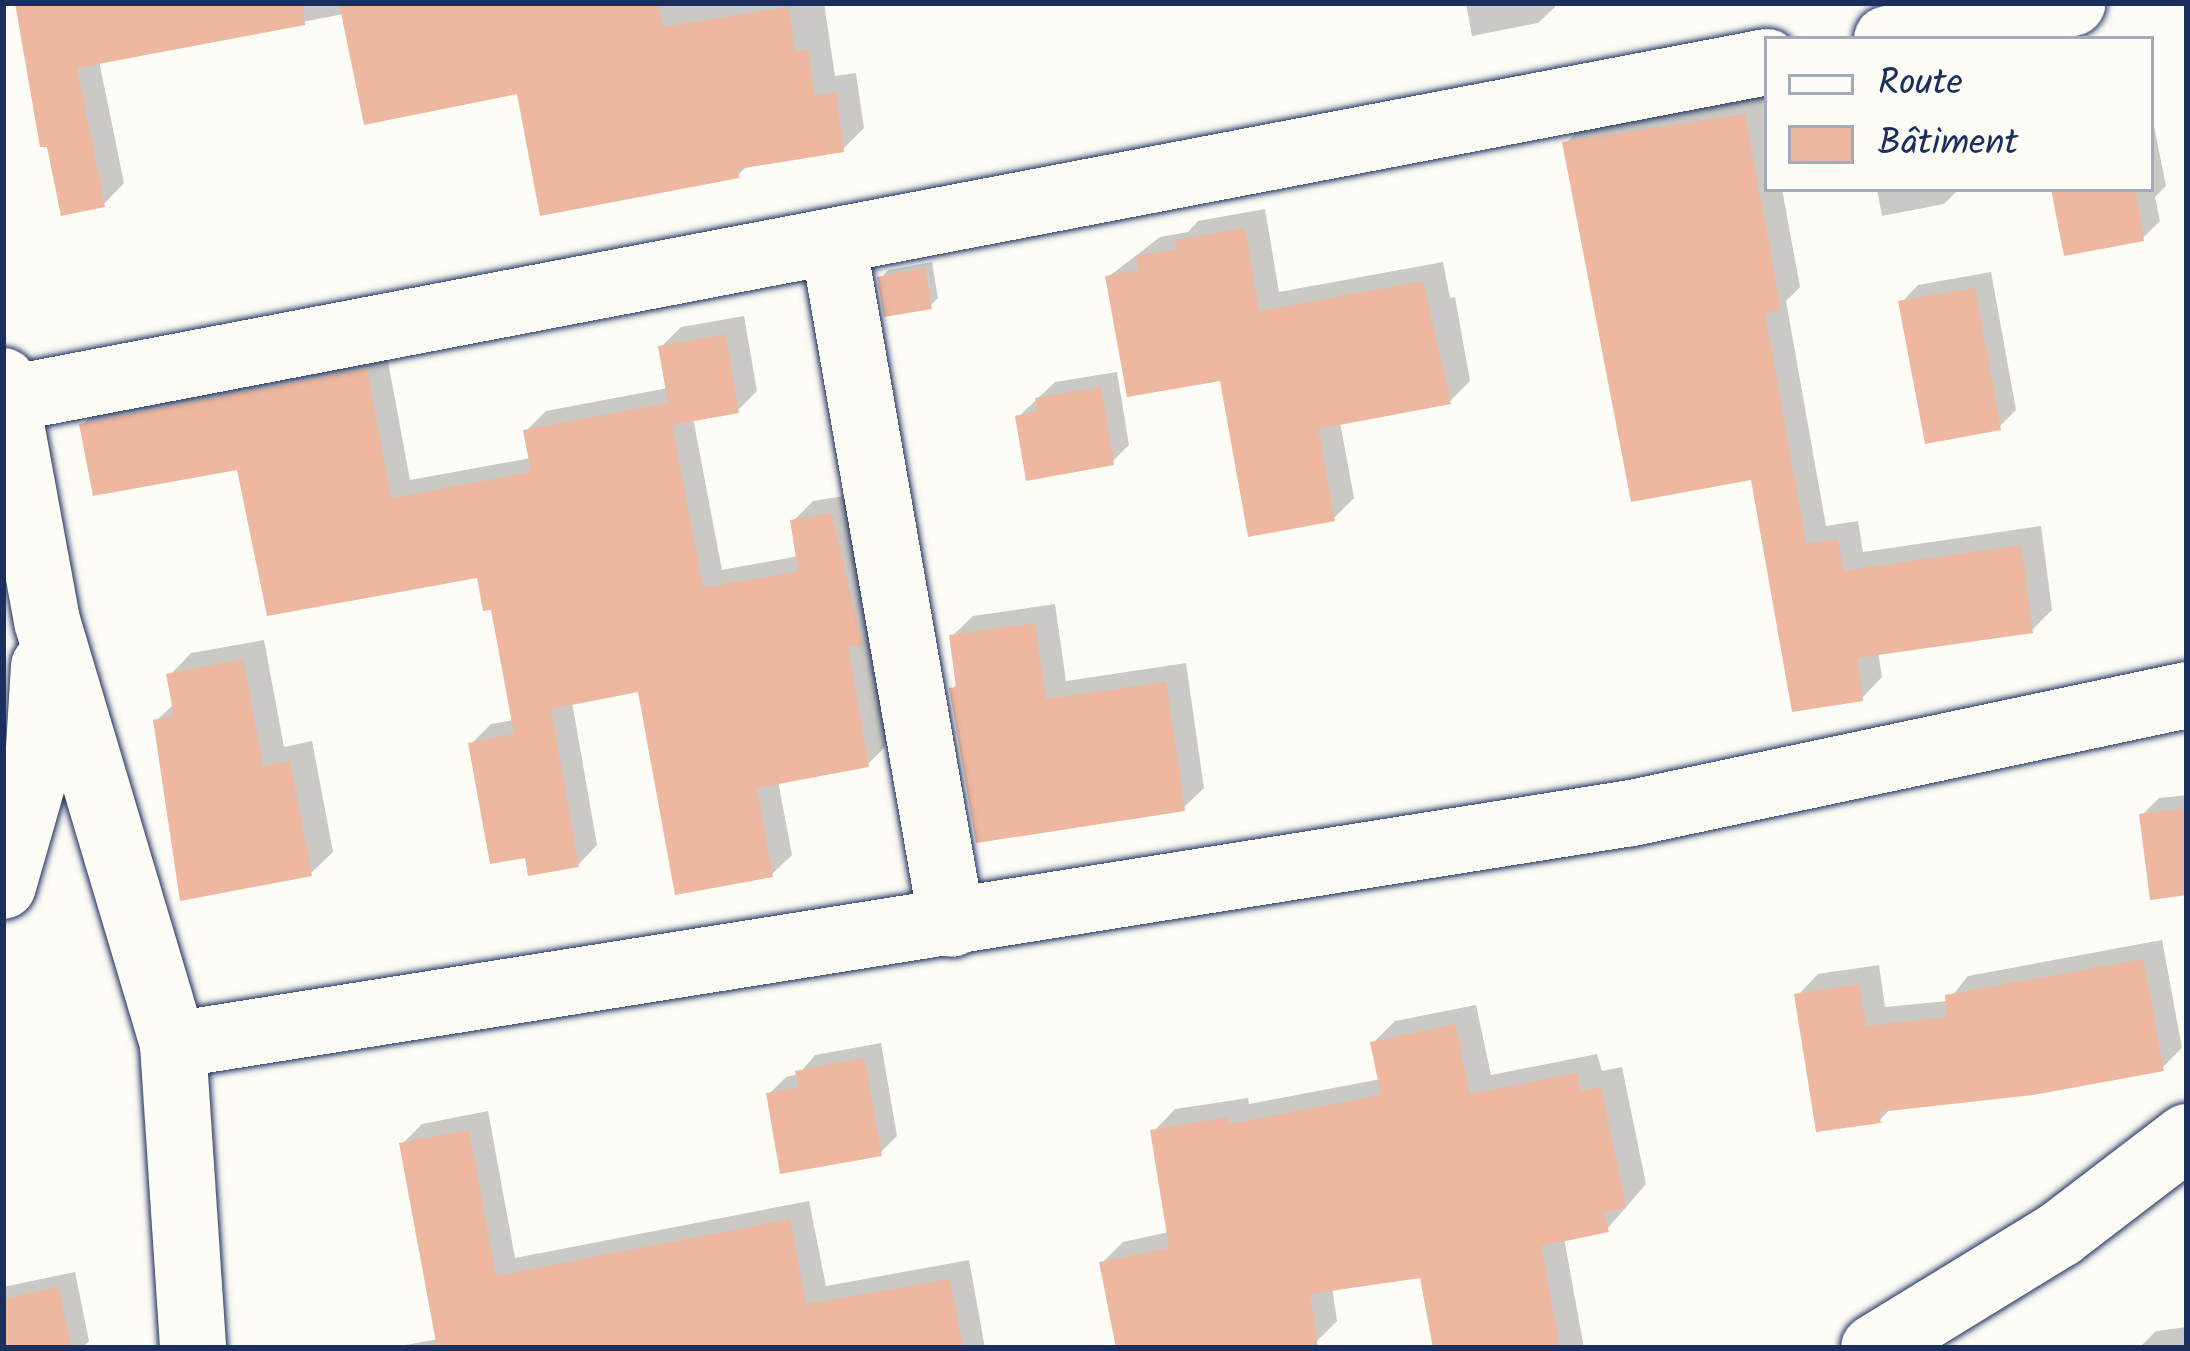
<!DOCTYPE html>
<meta charset="utf-8">
<style>
body{margin:0}
#map{position:relative;width:2190px;height:1351px;overflow:hidden;background:#fdfcf7;font-family:Kalam,sans-serif}
div>[style]{position:absolute}
.shadow>*{inset:0;background:#0003}
.building>*{inset:0;background:#edb89f}
.roads{filter:drop-shadow(0 0 3px #1b2f5e) drop-shadow(0 0 3px #1b2f5e)}
.minor>*{height:66px;margin:-33px;padding:0 33px;transform-origin:33px;border-radius:33px;background:#fdfcf7}
span{translate:-50% -50%;white-space:nowrap;text-align:center;line-height:1.15;-webkit-text-stroke:12px #fdfcf7;paint-order:stroke}
.frame{position:absolute;inset:0;border:6px solid #1b2f5e;pointer-events:none}
.legend{position:absolute;left:1764px;top:36px;width:390px;height:156px;box-sizing:border-box;background:#fdfcf7;border:3px solid #a3aaba;margin:0;padding:15px 21px;list-style:none;font-size:36px;color:#1b2f5e}
.legend li{display:flex;align-items:center;gap:24px;height:60px}
.legend b{width:60px;border:3px solid #a3aaba}
</style>
<div id="map">
<div class="shadow">
<i style="clip-path:polygon(18px 3px,824px 3px,835px 76px,856px 73px,864px 128px,843px 149px,749px 164px,738px 175px,519px 91px,344px 14px,99px 61px,124px 183px,104px 204px)"></i>
<i style="clip-path:polygon(1466px 3px,1554px 3px,1555px 7px,1538px 23px,1472px 36px)"></i>
<i style="clip-path:polygon(1765px 95px,1767px 189px,1782px 189px,1800px 287px,1786px 301px,1826px 526px,1858px 521px,1863px 552px,2041px 526px,2052px 610px,2032px 630px,1878px 652px,1882px 677px,1862px 698px,1753px 477px,1566px 143px,1586px 123px)"></i>
<i style="clip-path:polygon(2151px 111px,2166px 186px,2155px 197px,2160px 221px,2143px 238px,2054px 189px,2151px 189px)"></i>
<i style="clip-path:polygon(1877px 189px,1959px 189px,1944px 204px,1882px 216px)"></i>
<i style="clip-path:polygon(1265px 209px,1279px 292px,1443px 262px,1450px 298px,1455px 297px,1470px 381px,1450px 401px,1340px 422px,1354px 498px,1334px 518px,1223px 377px,1108px 277px,1160px 237px,1188px 232px,1198px 221px)"></i>
<i style="clip-path:polygon(932px 262px,938px 298px,930px 306px,881px 278px,888px 270px)"></i>
<i style="clip-path:polygon(1991px 272px,2016px 410px,1999px 427px,1902px 302px,1918px 285px)"></i>
<i style="clip-path:polygon(744px 316px,757px 391px,738px 410px,693px 418px,722px 570px,799px 556px,793px 521px,813px 501px,850px 495px,881px 622px,868px 635px,887px 745px,867px 765px,778px 781px,792px 855px,772px 874px,641px 689px,572px 702px,597px 845px,578px 865px,527px 854px,471px 744px,491px 724px,514px 720px,493px 606px,479px 574px,239px 467px,82px 425px,102px 405px,386px 351px,410px 480px,531px 458px,526px 431px,546px 411px,668px 388px,661px 347px,681px 327px)"></i>
<i style="clip-path:polygon(1117px 372px,1129px 445px,1112px 462px,1018px 417px,1055px 382px)"></i>
<i style="clip-path:polygon(1055px 604px,1066px 681px,1186px 663px,1204px 788px,1183px 808px,952px 689px,959px 682px,952px 636px,973px 616px)"></i>
<i style="clip-path:polygon(264px 640px,284px 747px,312px 741px,333px 852px,311px 873px,156px 721px,175px 703px,170px 675px,191px 653px)"></i>
<i style="clip-path:polygon(2187px 795px,2187px 892px,2142px 815px,2159px 798px)"></i>
<i style="clip-path:polygon(2162px 940px,2182px 1048px,2162px 1068px,1891px 1108px,1880px 1120px,1798px 995px,1818px 974px,1879px 965px,1885px 1007px,1948px 1001px,1968px 976px)"></i>
<i style="clip-path:polygon(1476px 1005px,1491px 1075px,1597px 1054px,1602px 1071px,1622px 1067px,1646px 1184px,1607px 1229px,1564px 1238px,1584px 1348px,1436px 1348px,1422px 1274px,1332px 1287px,1337px 1321px,1316px 1342px,1281px 1348px,1121px 1348px,1102px 1263px,1123px 1242px,1169px 1232px,1154px 1131px,1175px 1109px,1248px 1098px,1249px 1104px,1381px 1079px,1373px 1043px,1395px 1021px)"></i>
<i style="clip-path:polygon(881px 1043px,897px 1136px,880px 1153px,769px 1094px,786px 1077px,799px 1074px,815px 1055px)"></i>
<i style="clip-path:polygon(488px 1111px,515px 1258px,809px 1201px,826px 1286px,969px 1260px,985px 1348px,389px 1348px,438px 1339px,402px 1144px,422px 1124px)"></i>
<i style="clip-path:polygon(75px 1272px,89px 1341px,82px 1348px,3px 1348px,3px 1287px)"></i>
<i style="clip-path:polygon(2187px 1327px,2187px 1348px,2139px 1348px,2156px 1331px)"></i>
</div>
<div class="building">
<i style="clip-path:polygon(15px 3px,303px 3px,305px 25px,77px 68px,105px 207px,61px 216px,47px 147px,40px 147px)"></i>
<i style="clip-path:polygon(339px 3px,658px 3px,663px 27px,788px 7px,795px 51px,808px 49px,814px 96px,836px 92px,844px 152px,738px 169px,739px 178px,540px 216px,517px 94px,364px 125px)"></i>
<i style="clip-path:polygon(1745px 114px,1781px 311px,1765px 313px,1806px 544px,1838px 539px,1843px 571px,2021px 545px,2033px 633px,1857px 658px,1863px 701px,1792px 712px,1751px 480px,1631px 502px,1562px 142px)"></i>
<i style="clip-path:polygon(2051px 189px,2135px 189px,2144px 241px,2064px 256px)"></i>
<i style="clip-path:polygon(1245px 228px,1259px 311px,1423px 281px,1451px 404px,1318px 429px,1335px 521px,1248px 537px,1220px 381px,1127px 397px,1105px 276px,1139px 270px,1136px 256px,1177px 249px,1175px 240px)"></i>
<i style="clip-path:polygon(925px 268px,932px 309px,884px 317px,877px 277px)"></i>
<i style="clip-path:polygon(1975px 288px,2001px 430px,1925px 444px,1898px 301px)"></i>
<i style="clip-path:polygon(725px 334px,739px 413px,672px 425px,703px 588px,798px 571px,790px 520px,831px 513px,863px 645px,848px 647px,869px 767px,757px 788px,773px 877px,675px 895px,638px 692px,551px 709px,579px 867px,528px 876px,525px 858px,490px 864px,468px 743px,514px 734px,491px 610px,483px 611px,477px 578px,267px 616px,237px 470px,93px 496px,79px 424px,367px 369px,391px 498px,531px 472px,523px 430px,668px 403px,658px 346px)"></i>
<i style="clip-path:polygon(1101px 387px,1114px 465px,1026px 481px,1015px 416px,1037px 411px,1035px 398px)"></i>
<i style="clip-path:polygon(1035px 623px,1046px 699px,1166px 682px,1185px 811px,976px 843px,949px 688px,956px 687px,949px 635px)"></i>
<i style="clip-path:polygon(243px 659px,263px 766px,290px 761px,312px 876px,180px 901px,153px 720px,174px 716px,166px 674px)"></i>
<i style="clip-path:polygon(2187px 808px,2187px 895px,2150px 900px,2139px 814px)"></i>
<i style="clip-path:polygon(2143px 959px,2164px 1071px,2033px 1095px,1879px 1112px,1881px 1123px,1816px 1132px,1794px 994px,1859px 984px,1866px 1026px,1947px 1017px,1945px 995px)"></i>
<i style="clip-path:polygon(1455px 1024px,1470px 1094px,1576px 1073px,1581px 1091px,1601px 1087px,1626px 1208px,1604px 1212px,1609px 1232px,1541px 1246px,1560px 1348px,1433px 1348px,1420px 1278px,1310px 1294px,1318px 1348px,1116px 1348px,1099px 1262px,1169px 1248px,1150px 1130px,1228px 1117px,1229px 1124px,1381px 1095px,1370px 1042px)"></i>
<i style="clip-path:polygon(864px 1058px,882px 1156px,780px 1174px,766px 1093px,799px 1087px,795px 1071px)"></i>
<i style="clip-path:polygon(469px 1130px,496px 1276px,790px 1219px,806px 1304px,950px 1279px,963px 1348px,437px 1348px,399px 1143px)"></i>
<i style="clip-path:polygon(59px 1287px,71px 1348px,3px 1348px,3px 1299px)"></i>
</div>
<div class="roads">
<div class="minor">
<i style="left:1887px;top:39px;width:189px;rotate:-11deg"></i>
<i style="left:833px;top:241px;width:693px;rotate:80.12deg"></i>
<i style="left:3px;top:381px;width:244px;rotate:79.6deg"></i>
<i style="left:47px;top:621px;width:442px;rotate:73.4deg"></i>
<i style="left:173px;top:1045px;width:304px;rotate:86.2deg"></i>
<i style="left:3px;top:400px;width:1796px;rotate:-10.85deg"></i>
<i style="left:3px;top:886px;width:127px;rotate:-74deg"></i>
<i style="left:38px;top:764px;width:98px;rotate:-86.5deg"></i>
<i style="left:173px;top:1045px;width:1477px;rotate:-9.04deg"></i>
<i style="left:1632px;top:813px;width:567px;rotate:-12deg"></i>
<i style="left:1874px;top:1348px;width:218px;rotate:-31.5deg"></i>
<i style="left:2060px;top:1234px;width:160px;rotate:-37.4deg"></i>
</div>
</div>
<div class="frame"></div>
<ul class="legend">
<li><b style="height:15px;background:#fdfcf7"></b>Route</li>
<li><b style="height:33px;background:#edb89f"></b>Bâtiment</li>
</ul>
</div>
